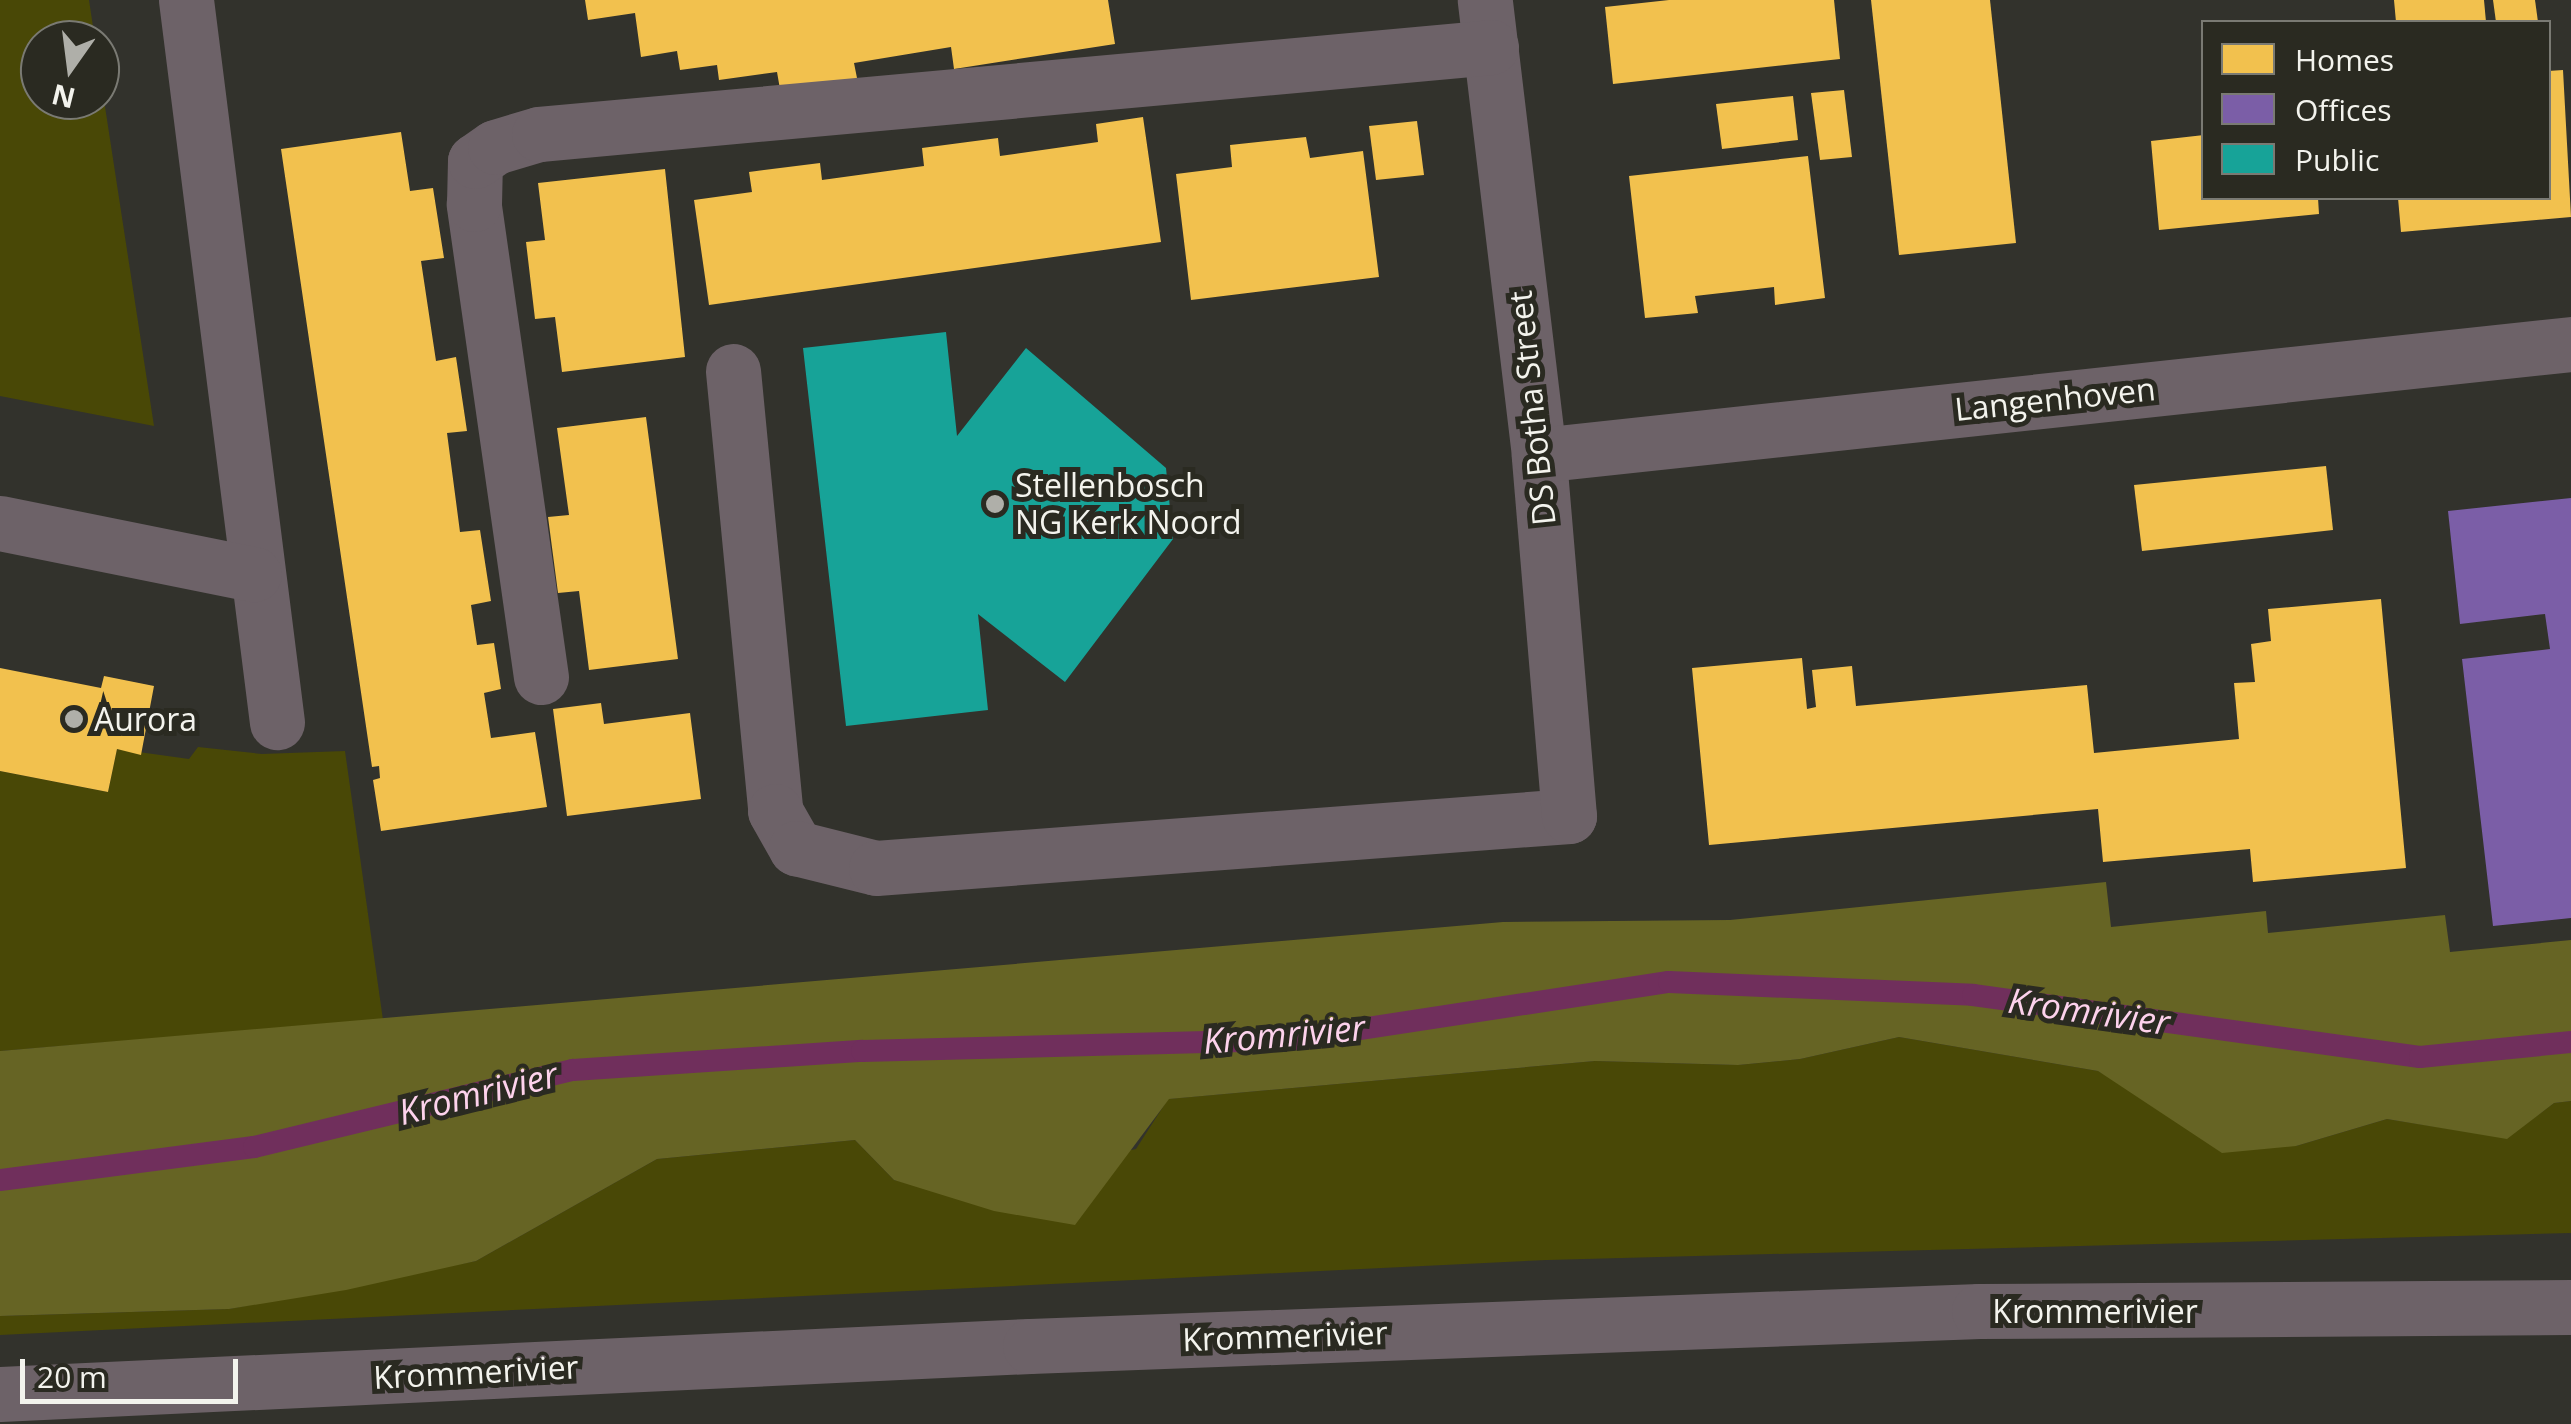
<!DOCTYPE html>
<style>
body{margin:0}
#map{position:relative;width:2571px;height:1424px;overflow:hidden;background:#32322c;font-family:"Open Sans",sans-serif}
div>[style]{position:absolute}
.green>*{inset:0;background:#494806}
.forest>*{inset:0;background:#666424}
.homes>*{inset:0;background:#f2c14e}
.offices>*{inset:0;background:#7b5ea7}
.public>*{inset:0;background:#17a398}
.stream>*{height:22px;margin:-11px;padding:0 11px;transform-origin:11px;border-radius:11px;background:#702f5c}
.minor>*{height:55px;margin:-27.5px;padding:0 27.5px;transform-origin:27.5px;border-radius:27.5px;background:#6d6268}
.dots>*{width:28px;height:28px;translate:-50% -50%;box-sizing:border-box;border:5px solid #2a2a21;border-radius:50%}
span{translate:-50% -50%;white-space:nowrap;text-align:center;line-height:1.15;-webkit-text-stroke:10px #2a2a21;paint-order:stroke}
.street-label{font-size:32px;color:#f3f3ed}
.poi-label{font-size:32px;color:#f3f3ed}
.left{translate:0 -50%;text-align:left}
.water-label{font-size:35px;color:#fdd2ec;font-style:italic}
.legend{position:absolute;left:2201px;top:20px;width:350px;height:180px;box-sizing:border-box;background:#2a2a21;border:2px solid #7a7a73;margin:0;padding:12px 18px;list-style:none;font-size:30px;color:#f3f3ed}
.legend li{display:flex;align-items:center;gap:20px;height:50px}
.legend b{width:50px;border:2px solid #7a7a73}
.north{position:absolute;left:20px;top:20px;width:100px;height:100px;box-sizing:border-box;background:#2a2a21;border:2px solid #7a7a73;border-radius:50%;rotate:194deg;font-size:28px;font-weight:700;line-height:40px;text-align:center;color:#f3f3ed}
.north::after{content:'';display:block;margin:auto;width:35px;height:45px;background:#afafa9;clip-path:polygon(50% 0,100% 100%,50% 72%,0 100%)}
.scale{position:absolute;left:20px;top:1359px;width:218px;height:45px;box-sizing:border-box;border:5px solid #f3f3ed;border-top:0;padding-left:12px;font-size:30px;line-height:35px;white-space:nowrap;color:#f3f3ed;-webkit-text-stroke:8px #2a2a21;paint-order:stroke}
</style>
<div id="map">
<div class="green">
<i style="clip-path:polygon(0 0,89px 0,95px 40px,40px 40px,40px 100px,100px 100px,100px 74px,154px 426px,0 396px)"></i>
<i style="clip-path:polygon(198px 747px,262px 754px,345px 751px,383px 1020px,0 1051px,0 771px,108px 792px,117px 749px,189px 759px)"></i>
<i style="clip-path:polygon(1899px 1037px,2098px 1071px,2148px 1099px,2296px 1146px,2387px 1119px,2507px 1138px,2554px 1103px,2571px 1101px,2571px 1233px,1547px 1260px,0 1335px,0 1316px,229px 1309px,476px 1261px,657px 1159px,855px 1140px,894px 1180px,942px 1192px,1136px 1149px,1168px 1099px,1595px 1061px,1738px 1065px,1800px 1059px)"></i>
</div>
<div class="forest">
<i style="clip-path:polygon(2106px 882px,2111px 927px,2266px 911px,2268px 933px,2445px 915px,2450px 952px,2571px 940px,2571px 1101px,2554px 1103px,2507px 1139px,2387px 1119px,2296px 1146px,2222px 1153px,2098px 1071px,1899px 1037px,1800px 1059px,1738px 1065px,1595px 1061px,1169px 1099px,1075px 1225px,994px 1211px,894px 1180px,855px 1140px,657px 1159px,476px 1261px,346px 1290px,229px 1309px,0 1316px,0 1051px,1503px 922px,1730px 920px)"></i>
</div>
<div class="homes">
<i style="clip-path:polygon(585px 0,1108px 0,1115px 44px,954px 69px,951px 47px,854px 63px,858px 83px,781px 95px,777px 72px,719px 80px,717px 65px,680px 70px,677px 51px,641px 57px,635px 13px,588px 20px)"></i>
<i style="clip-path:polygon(1669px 0,1834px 0,1840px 59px,1613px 84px,1605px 7px)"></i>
<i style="clip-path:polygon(1871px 0,1990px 0,2016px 243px,1899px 255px)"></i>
<i style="clip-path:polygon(2394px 0,2484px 0,2486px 22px,2396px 22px)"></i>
<i style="clip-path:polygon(2493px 0,2535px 0,2538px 22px,2496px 22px)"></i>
<i style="clip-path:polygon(2563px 70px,2571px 217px,2401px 232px,2398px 198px,2548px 198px,2548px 71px)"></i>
<i style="clip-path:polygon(1844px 90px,1852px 157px,1820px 160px,1811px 93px)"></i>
<i style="clip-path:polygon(1793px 96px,1798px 140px,1722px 149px,1716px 104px)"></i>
<i style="clip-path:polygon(1143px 117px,1161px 242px,709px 305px,694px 200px,752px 192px,749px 172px,820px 163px,822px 180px,924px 166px,922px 148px,998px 138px,1000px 156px,1098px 142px,1096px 124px)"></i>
<i style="clip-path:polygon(1417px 121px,1424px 175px,1376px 180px,1369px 126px)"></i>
<i style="clip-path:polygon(401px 132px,410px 191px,433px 188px,444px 258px,421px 261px,436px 361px,456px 357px,467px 431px,447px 433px,460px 532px,480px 530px,491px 601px,471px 605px,477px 645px,494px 643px,501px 689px,484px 693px,491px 738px,535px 732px,547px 807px,381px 831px,373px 780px,380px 778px,379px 766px,372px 767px,281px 149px)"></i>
<i style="clip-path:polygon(2204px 135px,2204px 198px,2318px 198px,2319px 214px,2159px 230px,2151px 141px)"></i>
<i style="clip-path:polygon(1306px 137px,1310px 158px,1363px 151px,1379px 277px,1191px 300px,1176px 174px,1232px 167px,1230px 145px)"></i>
<i style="clip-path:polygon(1808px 156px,1825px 298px,1775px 305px,1774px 287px,1695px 296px,1698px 313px,1645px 318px,1629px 176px)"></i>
<i style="clip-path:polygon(665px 169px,685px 357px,562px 372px,555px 317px,535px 319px,526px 242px,545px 240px,538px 183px)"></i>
<i style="clip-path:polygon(646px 417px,678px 659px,589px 670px,579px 591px,558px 593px,548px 517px,569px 515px,557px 428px)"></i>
<i style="clip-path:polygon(2326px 466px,2333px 530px,2142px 551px,2134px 485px)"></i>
<i style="clip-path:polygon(2381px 599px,2406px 868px,2253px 882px,2250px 849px,2103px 862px,2098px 809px,1709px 845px,1692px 668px,1802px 658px,1807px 709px,1816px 707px,1812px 670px,1852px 666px,1856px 706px,2087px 685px,2094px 753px,2239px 739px,2234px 683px,2255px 682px,2251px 644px,2271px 641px,2268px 609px)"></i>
<i style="clip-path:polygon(0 668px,101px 688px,104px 676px,154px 686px,141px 755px,117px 749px,108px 792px,0 771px)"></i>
<i style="clip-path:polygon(601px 703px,604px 724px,690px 713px,701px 799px,567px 816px,553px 709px)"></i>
</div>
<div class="offices">
<i style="clip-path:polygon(2571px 498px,2571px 918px,2493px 926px,2462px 659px,2550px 649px,2545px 614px,2460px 624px,2448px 511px)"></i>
</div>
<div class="public">
<i style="clip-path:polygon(946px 332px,957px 436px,1026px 348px,1166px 468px,1173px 539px,1065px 682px,978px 614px,988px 710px,846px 726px,803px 348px)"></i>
</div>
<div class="stream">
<i style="left:0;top:1180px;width:256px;rotate:-7.4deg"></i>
<i style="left:254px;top:1147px;width:328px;rotate:-13.6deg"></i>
<i style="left:573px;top:1070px;width:290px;rotate:-3.8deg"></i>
<i style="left:862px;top:1051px;width:427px;rotate:-1.5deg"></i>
<i style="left:1289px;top:1040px;width:384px;rotate:-8.7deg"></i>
<i style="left:1669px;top:982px;width:304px;rotate:2.4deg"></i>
<i style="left:1973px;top:995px;width:451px;rotate:7.9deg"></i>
<i style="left:2420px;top:1057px;width:152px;rotate:-5.7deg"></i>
</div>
<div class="minor">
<i style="left:186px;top:0;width:728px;rotate:82.82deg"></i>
<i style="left:733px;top:371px;width:442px;rotate:84.5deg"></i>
<i style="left:775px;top:811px;width:43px;rotate:60.4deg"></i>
<i style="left:796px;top:848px;width:82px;rotate:14deg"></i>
<i style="left:876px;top:868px;width:695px;rotate:-4.29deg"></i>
<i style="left:1569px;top:816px;width:362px;rotate:-94.8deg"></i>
<i style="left:1539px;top:455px;width:458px;rotate:-96.8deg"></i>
<i style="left:1539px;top:455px;width:1038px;rotate:-6.14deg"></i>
<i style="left:0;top:523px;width:259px;rotate:11.4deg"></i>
<i style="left:541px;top:677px;width:478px;rotate:-98.1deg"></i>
<i style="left:474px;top:204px;width:43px;rotate:-88.7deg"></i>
<i style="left:475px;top:161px;width:24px;rotate:-35deg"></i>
<i style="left:495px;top:147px;width:46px;rotate:-16.5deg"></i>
<i style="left:539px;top:134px;width:956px;rotate:-5.22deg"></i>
<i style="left:0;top:1394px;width:1031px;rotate:-2.67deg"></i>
<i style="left:1030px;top:1346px;width:950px;rotate:-2.11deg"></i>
<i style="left:1979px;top:1311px;width:592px;rotate:-0.39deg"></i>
</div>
<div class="dots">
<i style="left:995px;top:504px;background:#afafa9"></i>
<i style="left:74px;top:719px;background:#afafa9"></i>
</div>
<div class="street-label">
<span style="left:2055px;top:399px;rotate:-6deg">Langenhoven</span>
<span style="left:1532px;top:408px;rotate:-96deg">DS Botha Street</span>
<span style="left:2095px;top:1311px">Krommerivier</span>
<span style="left:1285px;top:1336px;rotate:-2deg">Krommerivier</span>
<span style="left:476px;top:1372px;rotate:-3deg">Krommerivier</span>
</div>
<div class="poi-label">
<span class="left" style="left:1015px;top:504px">Stellenbosch<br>NG Kerk Noord</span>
<span class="left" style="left:94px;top:719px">Aurora</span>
</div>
<div class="water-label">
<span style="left:2089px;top:1011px;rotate:8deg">Kromrivier</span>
<span style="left:1284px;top:1034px;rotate:-5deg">Kromrivier</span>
<span style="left:478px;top:1093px;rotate:-14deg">Kromrivier</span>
</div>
<ul class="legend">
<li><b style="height:28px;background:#f2c14e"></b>Homes</li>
<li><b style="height:28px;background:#7b5ea7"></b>Offices</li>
<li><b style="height:28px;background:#17a398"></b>Public</li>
</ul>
<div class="north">N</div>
<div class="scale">20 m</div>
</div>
